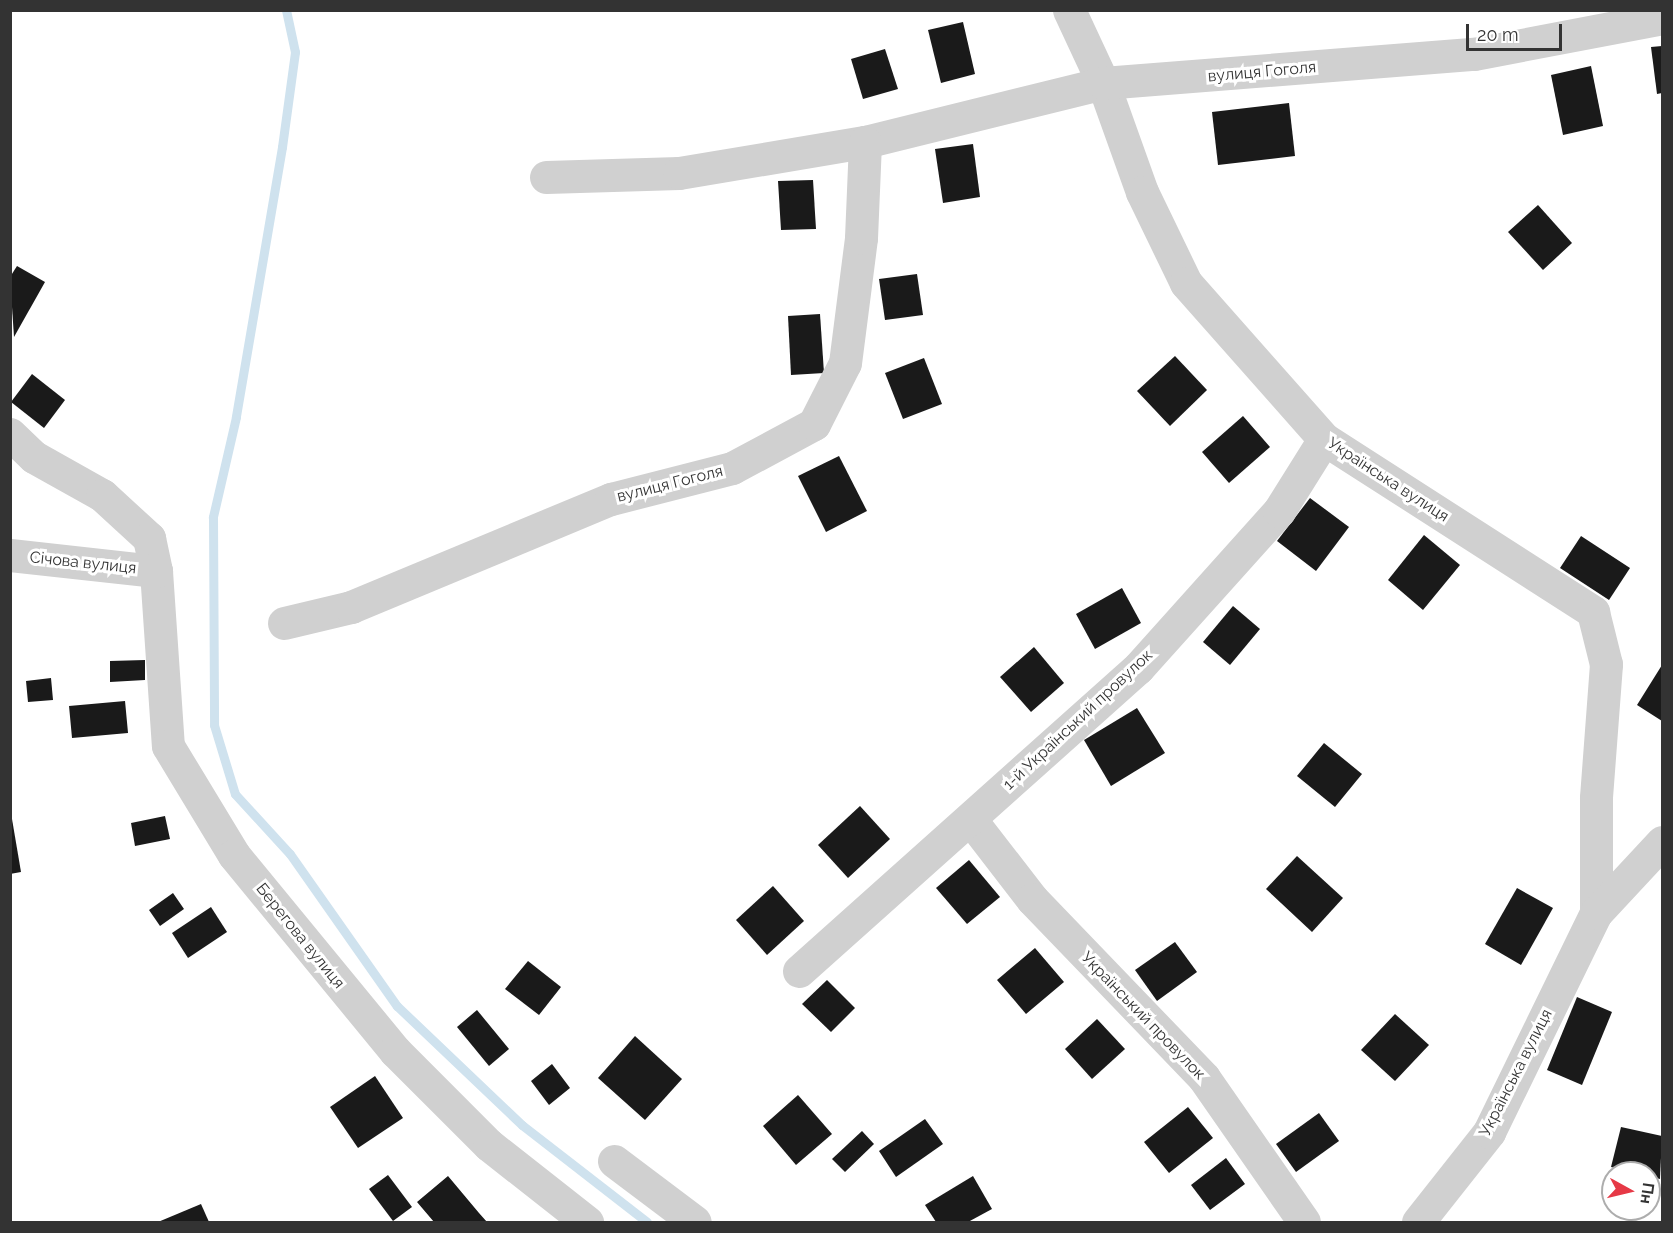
<!DOCTYPE html>
<meta charset="utf-8">
<style>
body{margin:0}
#map{position:relative;width:1673px;height:1233px;overflow:hidden;background:#fff;font-family:Raleway,sans-serif}
div>[style]{position:absolute}
.stream>*{height:9px;margin:-4.5px;padding:0 4.5px;transform-origin:4.5px;border-radius:4.5px;background:#cfe2ee}
.building>*{inset:0;background:#1a1a1a}
.street>*{height:33px;margin:-16.5px;padding:0 16.5px;transform-origin:16.5px;border-radius:16.5px;background:#d0d0d0}
span{translate:-50% -50%;white-space:nowrap;text-align:center;line-height:1.15;-webkit-text-stroke:6px #fff;paint-order:stroke}
.street-label{font-size:16px;color:#333}
.frame{position:absolute;inset:0;border:12px solid #333;pointer-events:none}
.north{position:absolute;left:1601px;top:1161px;width:60px;height:60px;box-sizing:border-box;background:#fff;border:2px solid #adadad;border-radius:50%;rotate:98deg;font-size:16px;font-weight:700;line-height:24px;text-align:center;color:#333}
.north::after{content:'';display:block;margin:auto;width:21px;height:27px;background:#e63946;clip-path:polygon(50% 0,100% 100%,50% 72%,0 100%)}
.scale{position:absolute;left:1466px;top:24px;width:96px;height:27px;box-sizing:border-box;border:3px solid #333;border-top:0;padding-left:8px;font-size:18px;line-height:21px;white-space:nowrap;color:#333;-webkit-text-stroke:4px #fff;paint-order:stroke}
</style>
<div id="map">
<div class="stream">
<i style="left:286px;top:10px;width:43px;rotate:77.9deg"></i>
<i style="left:295px;top:52px;width:96px;rotate:97.8deg"></i>
<i style="left:282px;top:147px;width:274px;rotate:99.7deg"></i>
<i style="left:236px;top:417px;width:103px;rotate:103deg"></i>
<i style="left:213px;top:517px;width:208px;rotate:89.7deg"></i>
<i style="left:214px;top:725px;width:72px;rotate:73.1deg"></i>
<i style="left:235px;top:794px;width:81px;rotate:47.5deg"></i>
<i style="left:290px;top:854px;width:186px;rotate:54.9deg"></i>
<i style="left:397px;top:1006px;width:173px;rotate:43.6deg"></i>
<i style="left:522px;top:1125px;width:158px;rotate:37.8deg"></i>
</div>
<div class="building">
<i style="clip-path:polygon(963px 22px,975px 74px,941px 83px,928px 30px)"></i>
<i style="clip-path:polygon(1662px 46px,1662px 93px,1657px 94px,1651px 47px)"></i>
<i style="clip-path:polygon(885px 49px,898px 89px,863px 99px,851px 59px)"></i>
<i style="clip-path:polygon(1591px 66px,1603px 126px,1563px 135px,1551px 75px)"></i>
<i style="clip-path:polygon(1289px 103px,1295px 156px,1218px 165px,1212px 112px)"></i>
<i style="clip-path:polygon(973px 144px,980px 197px,943px 203px,935px 149px)"></i>
<i style="clip-path:polygon(813px 180px,816px 229px,781px 230px,778px 181px)"></i>
<i style="clip-path:polygon(1538px 205px,1572px 243px,1543px 270px,1508px 232px)"></i>
<i style="clip-path:polygon(17px 266px,45px 282px,14px 337px,10px 277px)"></i>
<i style="clip-path:polygon(917px 274px,923px 315px,885px 320px,879px 279px)"></i>
<i style="clip-path:polygon(820px 314px,824px 373px,791px 375px,788px 316px)"></i>
<i style="clip-path:polygon(1175px 356px,1207px 390px,1170px 426px,1137px 391px)"></i>
<i style="clip-path:polygon(924px 358px,942px 404px,903px 419px,885px 373px)"></i>
<i style="clip-path:polygon(32px 374px,65px 400px,44px 428px,11px 402px)"></i>
<i style="clip-path:polygon(1243px 416px,1270px 447px,1229px 483px,1202px 452px)"></i>
<i style="clip-path:polygon(839px 456px,867px 511px,826px 532px,798px 476px)"></i>
<i style="clip-path:polygon(1310px 498px,1349px 527px,1316px 571px,1277px 541px)"></i>
<i style="clip-path:polygon(1424px 535px,1460px 565px,1423px 610px,1388px 580px)"></i>
<i style="clip-path:polygon(1581px 536px,1630px 568px,1609px 600px,1560px 568px)"></i>
<i style="clip-path:polygon(1122px 588px,1141px 623px,1095px 649px,1076px 614px)"></i>
<i style="clip-path:polygon(1233px 606px,1260px 629px,1230px 665px,1203px 642px)"></i>
<i style="clip-path:polygon(1034px 647px,1064px 683px,1031px 712px,1000px 677px)"></i>
<i style="clip-path:polygon(145px 660px,145px 680px,110px 682px,110px 661px)"></i>
<i style="clip-path:polygon(1662px 665px,1662px 721px,1637px 705px)"></i>
<i style="clip-path:polygon(51px 678px,53px 700px,28px 702px,26px 681px)"></i>
<i style="clip-path:polygon(125px 701px,128px 733px,72px 738px,69px 706px)"></i>
<i style="clip-path:polygon(1137px 708px,1165px 753px,1111px 786px,1084px 740px)"></i>
<i style="clip-path:polygon(1324px 743px,1362px 774px,1335px 807px,1297px 776px)"></i>
<i style="clip-path:polygon(860px 806px,890px 839px,848px 878px,818px 845px)"></i>
<i style="clip-path:polygon(165px 816px,170px 839px,135px 846px,131px 823px)"></i>
<i style="clip-path:polygon(12px 819px,21px 872px,10px 874px,10px 820px)"></i>
<i style="clip-path:polygon(1297px 856px,1343px 898px,1312px 932px,1266px 889px)"></i>
<i style="clip-path:polygon(969px 860px,1000px 897px,967px 924px,936px 888px)"></i>
<i style="clip-path:polygon(773px 886px,804px 921px,767px 955px,736px 920px)"></i>
<i style="clip-path:polygon(1517px 888px,1553px 908px,1521px 965px,1485px 944px)"></i>
<i style="clip-path:polygon(173px 893px,184px 909px,160px 926px,149px 910px)"></i>
<i style="clip-path:polygon(211px 907px,227px 932px,188px 958px,172px 933px)"></i>
<i style="clip-path:polygon(1175px 942px,1197px 972px,1157px 1001px,1135px 970px)"></i>
<i style="clip-path:polygon(1035px 948px,1064px 982px,1026px 1014px,997px 980px)"></i>
<i style="clip-path:polygon(528px 961px,561px 987px,539px 1015px,505px 989px)"></i>
<i style="clip-path:polygon(827px 980px,855px 1008px,831px 1032px,802px 1004px)"></i>
<i style="clip-path:polygon(1577px 997px,1612px 1012px,1582px 1085px,1547px 1070px)"></i>
<i style="clip-path:polygon(477px 1010px,509px 1049px,489px 1066px,457px 1027px)"></i>
<i style="clip-path:polygon(1395px 1014px,1429px 1045px,1395px 1081px,1361px 1050px)"></i>
<i style="clip-path:polygon(1097px 1019px,1125px 1049px,1092px 1079px,1065px 1049px)"></i>
<i style="clip-path:polygon(635px 1036px,682px 1079px,645px 1120px,598px 1078px)"></i>
<i style="clip-path:polygon(552px 1064px,570px 1088px,549px 1105px,531px 1081px)"></i>
<i style="clip-path:polygon(375px 1076px,403px 1118px,358px 1148px,330px 1107px)"></i>
<i style="clip-path:polygon(798px 1095px,832px 1134px,796px 1165px,763px 1126px)"></i>
<i style="clip-path:polygon(1188px 1107px,1213px 1138px,1169px 1173px,1144px 1142px)"></i>
<i style="clip-path:polygon(1319px 1113px,1339px 1141px,1296px 1172px,1276px 1144px)"></i>
<i style="clip-path:polygon(925px 1119px,943px 1144px,896px 1177px,879px 1151px)"></i>
<i style="clip-path:polygon(1621px 1127px,1662px 1136px,1660px 1179px,1611px 1167px)"></i>
<i style="clip-path:polygon(862px 1131px,874px 1144px,845px 1172px,832px 1159px)"></i>
<i style="clip-path:polygon(1226px 1158px,1245px 1184px,1210px 1210px,1191px 1185px)"></i>
<i style="clip-path:polygon(388px 1175px,412px 1207px,393px 1221px,369px 1189px)"></i>
<i style="clip-path:polygon(448px 1176px,479px 1213px,487px 1222px,434px 1222px,417px 1202px)"></i>
<i style="clip-path:polygon(973px 1176px,992px 1209px,968px 1222px,936px 1222px,925px 1205px)"></i>
<i style="clip-path:polygon(201px 1204px,209px 1222px,158px 1222px)"></i>
</div>
<div class="street">
<i style="left:1069px;top:10px;width:81px;rotate:65deg"></i>
<i style="left:1103px;top:83px;width:116px;rotate:70.3deg"></i>
<i style="left:1142px;top:192px;width:101px;rotate:64.2deg"></i>
<i style="left:1186px;top:283px;width:208px;rotate:48.5deg"></i>
<i style="left:1324px;top:439px;width:320px;rotate:32.7deg"></i>
<i style="left:1593px;top:612px;width:54px;rotate:76deg"></i>
<i style="left:1606px;top:664px;width:134px;rotate:94.3deg"></i>
<i style="left:1596px;top:798px;width:115px;rotate:90deg"></i>
<i style="left:546px;top:177px;width:133px;rotate:-1.7deg"></i>
<i style="left:679px;top:173px;width:189px;rotate:-9.5deg"></i>
<i style="left:865px;top:142px;width:245px;rotate:-13.9deg"></i>
<i style="left:1103px;top:83px;width:372px;rotate:-4.5deg"></i>
<i style="left:1474px;top:54px;width:191px;rotate:-10.8deg"></i>
<i style="left:10px;top:434px;width:33px;rotate:44deg"></i>
<i style="left:34px;top:457px;width:78px;rotate:29.2deg"></i>
<i style="left:102px;top:495px;width:64px;rotate:42.5deg"></i>
<i style="left:149px;top:538px;width:34px;rotate:78deg"></i>
<i style="left:156px;top:571px;width:175px;rotate:86.1deg"></i>
<i style="left:168px;top:746px;width:127px;rotate:58.8deg"></i>
<i style="left:234px;top:855px;width:254px;rotate:50.6deg"></i>
<i style="left:395px;top:1051px;width:133px;rotate:45deg"></i>
<i style="left:489px;top:1145px;width:125px;rotate:38.2deg"></i>
<i style="left:10px;top:555px;width:147px;rotate:6.3deg"></i>
<i style="left:284px;top:623px;width:69px;rotate:-13.4deg"></i>
<i style="left:351px;top:607px;width:282px;rotate:-22.6deg"></i>
<i style="left:611px;top:499px;width:125px;rotate:-14.4deg"></i>
<i style="left:732px;top:468px;width:93px;rotate:-28.2deg"></i>
<i style="left:814px;top:424px;width:68px;rotate:-63.1deg"></i>
<i style="left:845px;top:363px;width:126px;rotate:-82.7deg"></i>
<i style="left:861px;top:238px;width:96px;rotate:-87.6deg"></i>
<i style="left:971px;top:820px;width:100px;rotate:52.3deg"></i>
<i style="left:1032px;top:899px;width:248px;rotate:46.1deg"></i>
<i style="left:1204px;top:1078px;width:175px;rotate:55.2deg"></i>
<i style="left:799px;top:971px;width:455px;rotate:-41.8deg"></i>
<i style="left:1138px;top:668px;width:211px;rotate:-48.1deg"></i>
<i style="left:1279px;top:511px;width:85px;rotate:-58deg"></i>
<i style="left:614px;top:1161px;width:101px;rotate:37deg"></i>
<i style="left:1418px;top:1222px;width:115px;rotate:-51.7deg"></i>
<i style="left:1489px;top:1132px;width:244px;rotate:-64deg"></i>
<i style="left:1596px;top:913px;width:97px;rotate:-47.1deg"></i>
</div>
<div class="street-label">
<span style="left:1262px;top:72px;rotate:-5deg">вулиця Гоголя</span>
<span style="left:1388px;top:480px;rotate:33deg">Українська вулиця</span>
<span style="left:670px;top:484px;rotate:-14deg">вулиця Гоголя</span>
<span style="left:83px;top:563px;rotate:6deg">Січова вулиця</span>
<span style="left:1078px;top:720px;rotate:-43deg">1-й Український провулок</span>
<span style="left:300px;top:936px;rotate:51deg">Берегова вулиця</span>
<span style="left:1143px;top:1016px;rotate:46deg">Український провулок</span>
<span style="left:1516px;top:1073px;rotate:-63deg">Українська вулиця</span>
</div>
<div class="frame"></div>
<div class="north">Пн</div>
<div class="scale">20 m</div>
</div>
